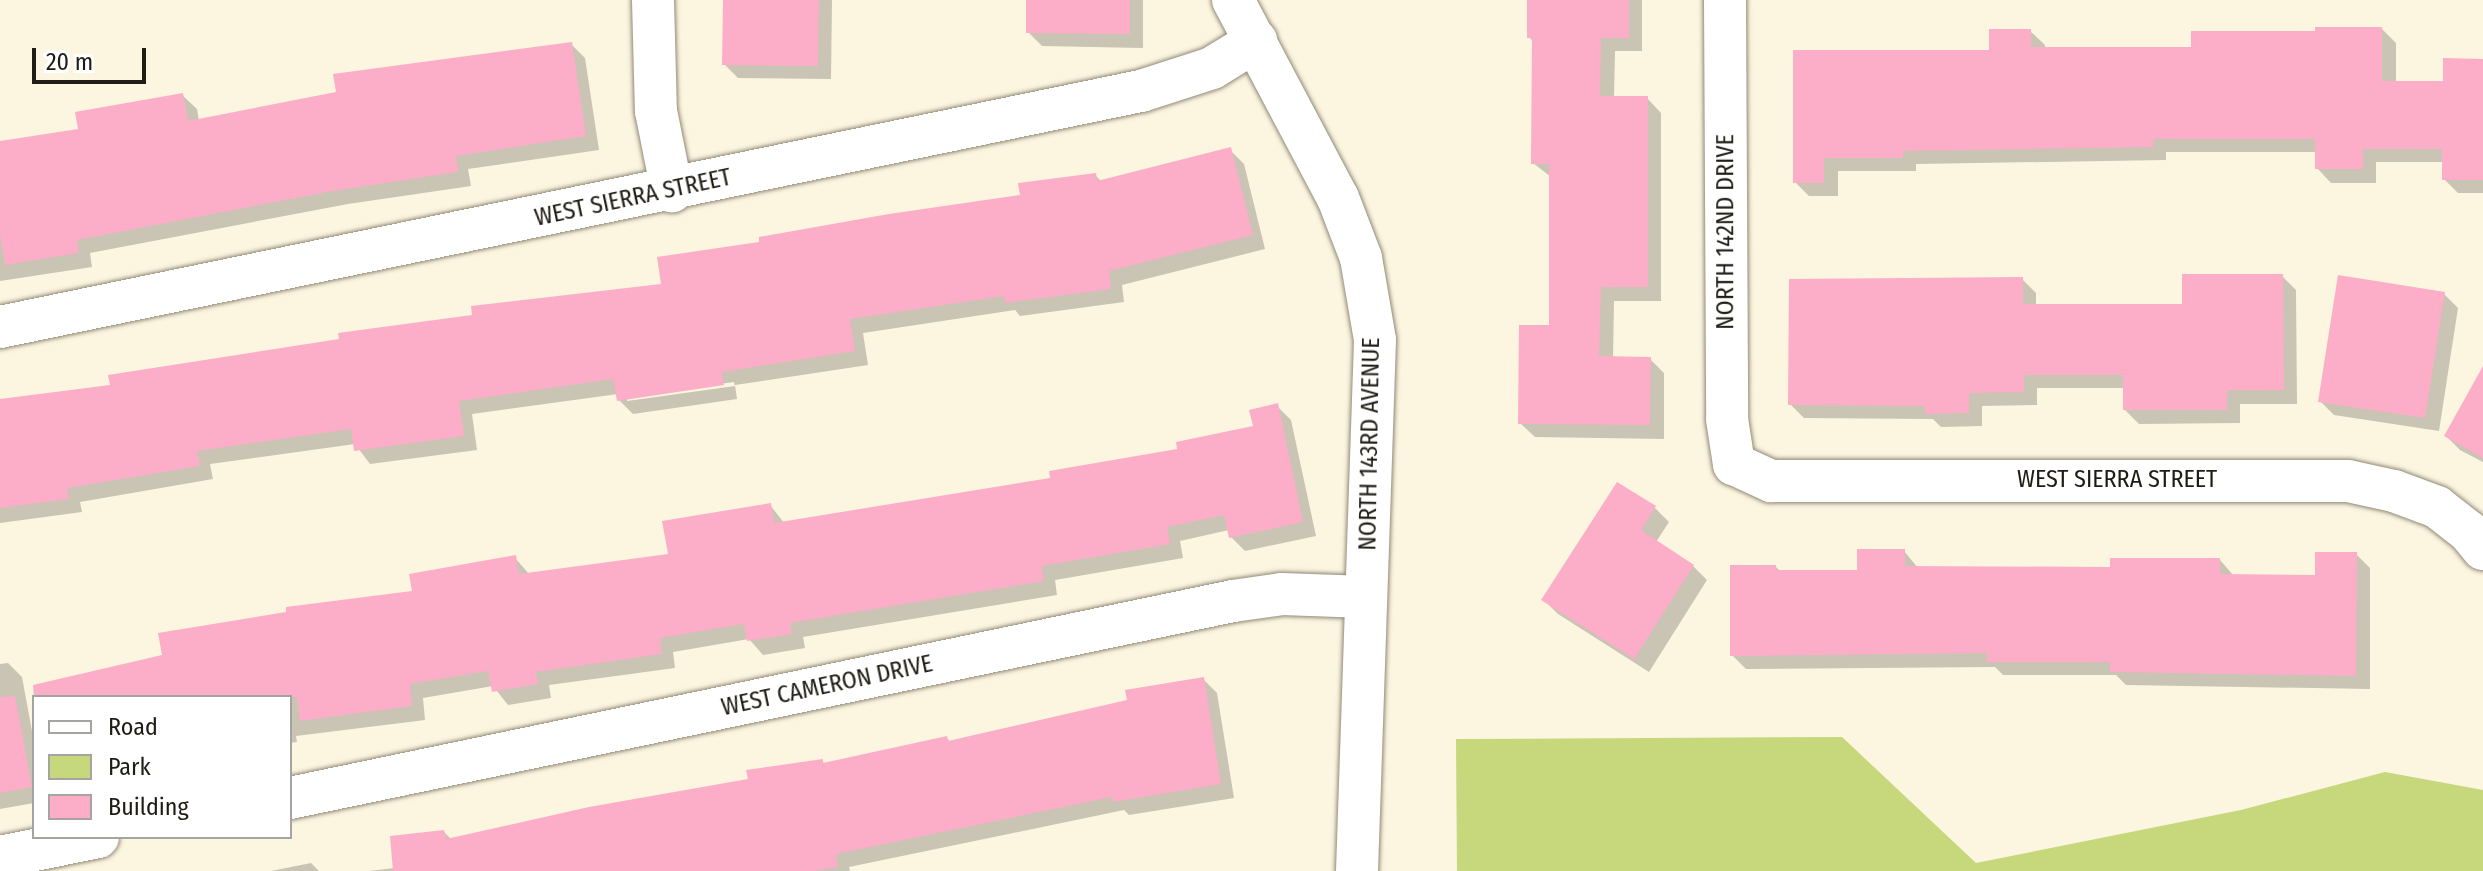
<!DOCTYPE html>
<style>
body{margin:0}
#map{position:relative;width:2483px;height:871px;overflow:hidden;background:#fcf5e0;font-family:"Fira Sans Condensed",sans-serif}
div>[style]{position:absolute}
.green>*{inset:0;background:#c6d77c}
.shadow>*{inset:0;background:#0003}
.building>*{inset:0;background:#fcadc8}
.roads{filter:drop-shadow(0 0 2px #918a77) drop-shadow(0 0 2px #918a77)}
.minor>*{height:42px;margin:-21px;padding:0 21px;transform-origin:21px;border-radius:21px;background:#fff}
span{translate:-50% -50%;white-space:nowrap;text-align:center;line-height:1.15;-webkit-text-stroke:6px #fff;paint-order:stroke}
.street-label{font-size:24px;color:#1f1c15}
.legend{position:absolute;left:32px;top:695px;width:260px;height:144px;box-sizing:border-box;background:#fff;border:2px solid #a5a4a1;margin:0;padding:10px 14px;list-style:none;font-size:24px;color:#1f1c15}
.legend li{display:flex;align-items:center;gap:16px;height:40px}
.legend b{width:40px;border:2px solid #a5a4a1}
.scale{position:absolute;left:32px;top:48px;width:114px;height:36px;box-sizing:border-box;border:4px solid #1f1c15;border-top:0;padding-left:10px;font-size:24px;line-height:28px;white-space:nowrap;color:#1f1c15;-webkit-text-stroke:6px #fff;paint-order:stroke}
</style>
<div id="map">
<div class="green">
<i style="clip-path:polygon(1842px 737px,1976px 863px,2241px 810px,2385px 772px,2483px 790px,2483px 871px,1457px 871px,1456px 739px)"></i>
</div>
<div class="shadow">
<i style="clip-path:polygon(725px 0,832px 0,831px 79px,738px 78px,724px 64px)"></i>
<i style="clip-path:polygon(1028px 0,1143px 0,1143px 48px,1042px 46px,1028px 32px)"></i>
<i style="clip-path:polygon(1529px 0,1642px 0,1642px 51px,1615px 51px,1614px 98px,1647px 98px,1661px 113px,1661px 301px,1614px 301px,1613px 359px,1650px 359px,1664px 373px,1664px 439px,1535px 437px,1520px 423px,1551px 327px,1551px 177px,1533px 163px,1534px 42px,1529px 37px)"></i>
<i style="clip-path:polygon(2382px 29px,2396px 43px,2396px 83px,2445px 83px,2483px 61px,2483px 193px,2458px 193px,2444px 179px,2444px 162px,2376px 162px,2376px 183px,2331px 183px,2317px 168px,2317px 152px,2166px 152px,2166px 160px,1916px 164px,1916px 171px,1838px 171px,1838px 196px,1809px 196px,1795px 182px,1795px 52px,1991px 52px,2030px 31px,2045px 45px,2045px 49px,2193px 49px)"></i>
<i style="clip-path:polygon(571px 44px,585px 58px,599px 150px,468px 169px,471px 186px,348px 204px,90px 253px,92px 267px,0 281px,0 143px,81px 130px,182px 95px,197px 109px,199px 121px)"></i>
<i style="clip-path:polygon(evenodd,1230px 150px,1244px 164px,1265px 249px,1122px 285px,1124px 302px,1020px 316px,1015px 310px,863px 333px,868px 365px,735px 385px,737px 399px,633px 414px,619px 400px,618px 394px,472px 414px,477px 450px,370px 464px,355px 444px,210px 464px,213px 479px,80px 502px,82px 512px,0 523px,0 401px,112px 386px,341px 340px,663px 286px,762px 243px,1022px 196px,1095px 175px,1102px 182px,1230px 150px,734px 382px,735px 386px,627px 401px,627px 397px,734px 382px)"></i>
<i style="clip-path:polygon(2282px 276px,2296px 290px,2297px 404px,2240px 404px,2240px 423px,2139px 424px,2125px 410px,2125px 388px,2037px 388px,2037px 405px,1982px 406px,1982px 426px,1941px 427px,1933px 419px,1804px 418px,1790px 404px,2022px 279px,2036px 293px,2036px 306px,2184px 306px)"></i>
<i style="clip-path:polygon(2444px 294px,2458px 308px,2439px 431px,2334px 415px,2320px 401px)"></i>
<i style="clip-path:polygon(2483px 370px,2483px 462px,2460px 450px,2446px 436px)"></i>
<i style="clip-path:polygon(1277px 406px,1291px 420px,1316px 536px,1245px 551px,1231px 537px,1229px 530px,1180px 541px,1183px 558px,1055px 580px,1057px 595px,803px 637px,805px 648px,763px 655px,749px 639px,673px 652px,675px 668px,549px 685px,551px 698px,508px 705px,493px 686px,423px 698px,425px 720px,296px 736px,297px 742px,290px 743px,290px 697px,69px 697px,414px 592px,515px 558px,530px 575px,670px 556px,770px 505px,785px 524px,1052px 480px,1180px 451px,1255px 428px)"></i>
<i style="clip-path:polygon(1618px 485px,1655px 508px,1669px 522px,1656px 542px,1693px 566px,1707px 580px,1649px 672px,1558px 614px,1544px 600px)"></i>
<i style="clip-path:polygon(1904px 551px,1918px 568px,2112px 569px,2220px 560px,2234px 576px,2317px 577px,2356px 554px,2370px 568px,2370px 689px,2126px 685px,2116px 675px,2003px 675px,1995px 667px,1746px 669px,1732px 655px,1776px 567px,1781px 572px,1859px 572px)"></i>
<i style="clip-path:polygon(8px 663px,22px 677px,34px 742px,34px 803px,0 809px,0 664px)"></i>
<i style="clip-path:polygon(1203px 679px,1217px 693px,1234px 798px,1129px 815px,1124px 810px,849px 867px,850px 871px,369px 871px,395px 868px,444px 832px,452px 840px,750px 780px,822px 761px,826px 765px,947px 738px,951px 743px,1129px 701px)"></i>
<i style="clip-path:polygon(311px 863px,319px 871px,271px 871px)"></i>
</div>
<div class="building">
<i style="clip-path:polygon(723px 0,819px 0,818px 66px,722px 65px)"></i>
<i style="clip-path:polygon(1026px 0,1130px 0,1130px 34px,1026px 33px)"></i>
<i style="clip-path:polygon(1527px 0,1629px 0,1629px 38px,1601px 38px,1600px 96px,1648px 96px,1648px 287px,1601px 287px,1599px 356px,1651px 357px,1650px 425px,1518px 424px,1519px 325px,1549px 325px,1549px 164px,1531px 164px,1532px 38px,1527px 38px)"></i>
<i style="clip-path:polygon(2315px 27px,2382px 27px,2382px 81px,2443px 81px,2443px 58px,2483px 59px,2483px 180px,2442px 180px,2442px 149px,2363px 149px,2363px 169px,2315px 169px,2315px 139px,2153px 139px,2153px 147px,1903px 151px,1903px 158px,1824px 158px,1824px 183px,1793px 183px,1793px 50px,1989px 50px,1989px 29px,2031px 29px,2031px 47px,2191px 47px,2191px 31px,2315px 31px)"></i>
<i style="clip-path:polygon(572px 42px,586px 136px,456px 156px,458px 172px,333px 191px,77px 240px,79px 253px,5px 265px,0 235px,0 141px,78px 129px,75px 112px,183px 93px,188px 121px,336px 92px,333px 74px)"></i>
<i style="clip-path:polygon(1231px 147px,1253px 235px,1109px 271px,1111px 289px,1005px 303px,1004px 296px,850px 319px,855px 351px,722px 372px,724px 385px,617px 401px,613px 379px,459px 401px,464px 436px,354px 451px,351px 429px,197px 451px,200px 466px,67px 488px,69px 499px,0 508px,0 399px,110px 385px,108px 375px,339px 339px,338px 333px,472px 315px,471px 306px,661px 284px,657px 257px,759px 242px,759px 237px,889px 214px,1020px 195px,1018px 183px,1096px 173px,1097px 181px)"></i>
<i style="clip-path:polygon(2182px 274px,2283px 274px,2284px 390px,2227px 390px,2227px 410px,2123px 410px,2123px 375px,2024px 375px,2024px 392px,1969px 393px,1969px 413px,1925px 414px,1925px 406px,1788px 405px,1789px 279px,2023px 277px,2023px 304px,2182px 304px)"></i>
<i style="clip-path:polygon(2338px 275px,2445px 292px,2425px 418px,2318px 402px)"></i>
<i style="clip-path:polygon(2483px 366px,2483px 458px,2444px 436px)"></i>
<i style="clip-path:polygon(1278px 403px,1303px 522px,1229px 538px,1224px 515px,1167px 527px,1170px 544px,1042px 566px,1044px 581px,790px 623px,792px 634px,747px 641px,744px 624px,660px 638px,662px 654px,536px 672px,538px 684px,492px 692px,488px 671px,410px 684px,412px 706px,300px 721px,297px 697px,34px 697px,33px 685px,162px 655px,158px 633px,286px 612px,286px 607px,412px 591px,409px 574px,516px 555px,519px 574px,668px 554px,662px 521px,771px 503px,774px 523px,1050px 478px,1049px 471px,1177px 449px,1176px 442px,1253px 426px,1249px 410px)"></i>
<i style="clip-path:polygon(1617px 482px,1656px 506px,1641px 530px,1694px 565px,1634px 659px,1541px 600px)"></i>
<i style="clip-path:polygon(1857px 549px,1905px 549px,1905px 566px,2110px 567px,2110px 558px,2220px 558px,2220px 574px,2315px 575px,2315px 552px,2357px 552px,2356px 676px,2110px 672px,2110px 662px,1987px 662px,1987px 653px,1730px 656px,1730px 565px,1776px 565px,1776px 570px,1857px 570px)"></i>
<i style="clip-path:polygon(1204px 677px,1221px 784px,1113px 802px,1112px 797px,836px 854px,838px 867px,813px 871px,393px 871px,390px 836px,444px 830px,446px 839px,589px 807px,748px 779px,746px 770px,823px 759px,823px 763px,947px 736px,948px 741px,1127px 700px,1125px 690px)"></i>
<i style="clip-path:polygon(15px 696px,32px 787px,0 793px,0 697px)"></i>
</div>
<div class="roads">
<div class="minor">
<i style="left:653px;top:0;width:111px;rotate:88.5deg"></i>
<i style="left:656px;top:111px;width:82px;rotate:78.7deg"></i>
<i style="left:1233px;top:0;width:224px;rotate:62.1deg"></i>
<i style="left:1338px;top:198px;width:64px;rotate:69deg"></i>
<i style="left:1361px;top:258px;width:83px;rotate:80.3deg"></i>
<i style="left:1375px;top:340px;width:531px;rotate:91.94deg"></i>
<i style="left:1725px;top:0;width:419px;rotate:89.7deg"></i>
<i style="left:1727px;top:419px;width:46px;rotate:81.2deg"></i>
<i style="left:1734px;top:464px;width:41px;rotate:24.7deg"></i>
<i style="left:1771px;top:481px;width:577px"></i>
<i style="left:2348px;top:481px;width:47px;rotate:12.3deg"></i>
<i style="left:2394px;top:491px;width:46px;rotate:20.4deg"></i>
<i style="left:2437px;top:507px;width:41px;rotate:38deg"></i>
<i style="left:2469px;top:532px;width:22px;rotate:51deg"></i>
<i style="left:0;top:327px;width:1165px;rotate:-11.69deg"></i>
<i style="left:1141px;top:91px;width:75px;rotate:-17.9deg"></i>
<i style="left:1212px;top:68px;width:52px;rotate:-31.5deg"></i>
<i style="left:290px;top:798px;width:963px;rotate:-11.8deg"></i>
<i style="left:1233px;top:601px;width:49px;rotate:-8.1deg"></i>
<i style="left:1282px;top:594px;width:84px;rotate:2deg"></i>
<i style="left:0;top:857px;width:100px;rotate:-11.5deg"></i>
</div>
</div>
<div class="street-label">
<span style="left:633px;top:198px;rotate:-12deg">WEST SIERRA STREET</span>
<span style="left:1726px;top:232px;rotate:-90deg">NORTH 142ND DRIVE</span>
<span style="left:1370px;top:444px;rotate:-89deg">NORTH 143RD AVENUE</span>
<span style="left:2117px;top:480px">WEST SIERRA STREET</span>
<span style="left:827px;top:686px;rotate:-12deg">WEST CAMERON DRIVE</span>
</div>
<ul class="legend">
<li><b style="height:10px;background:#fff"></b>Road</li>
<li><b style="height:22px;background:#c6d77c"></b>Park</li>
<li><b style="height:22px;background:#fcadc8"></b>Building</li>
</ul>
<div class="scale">20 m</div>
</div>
